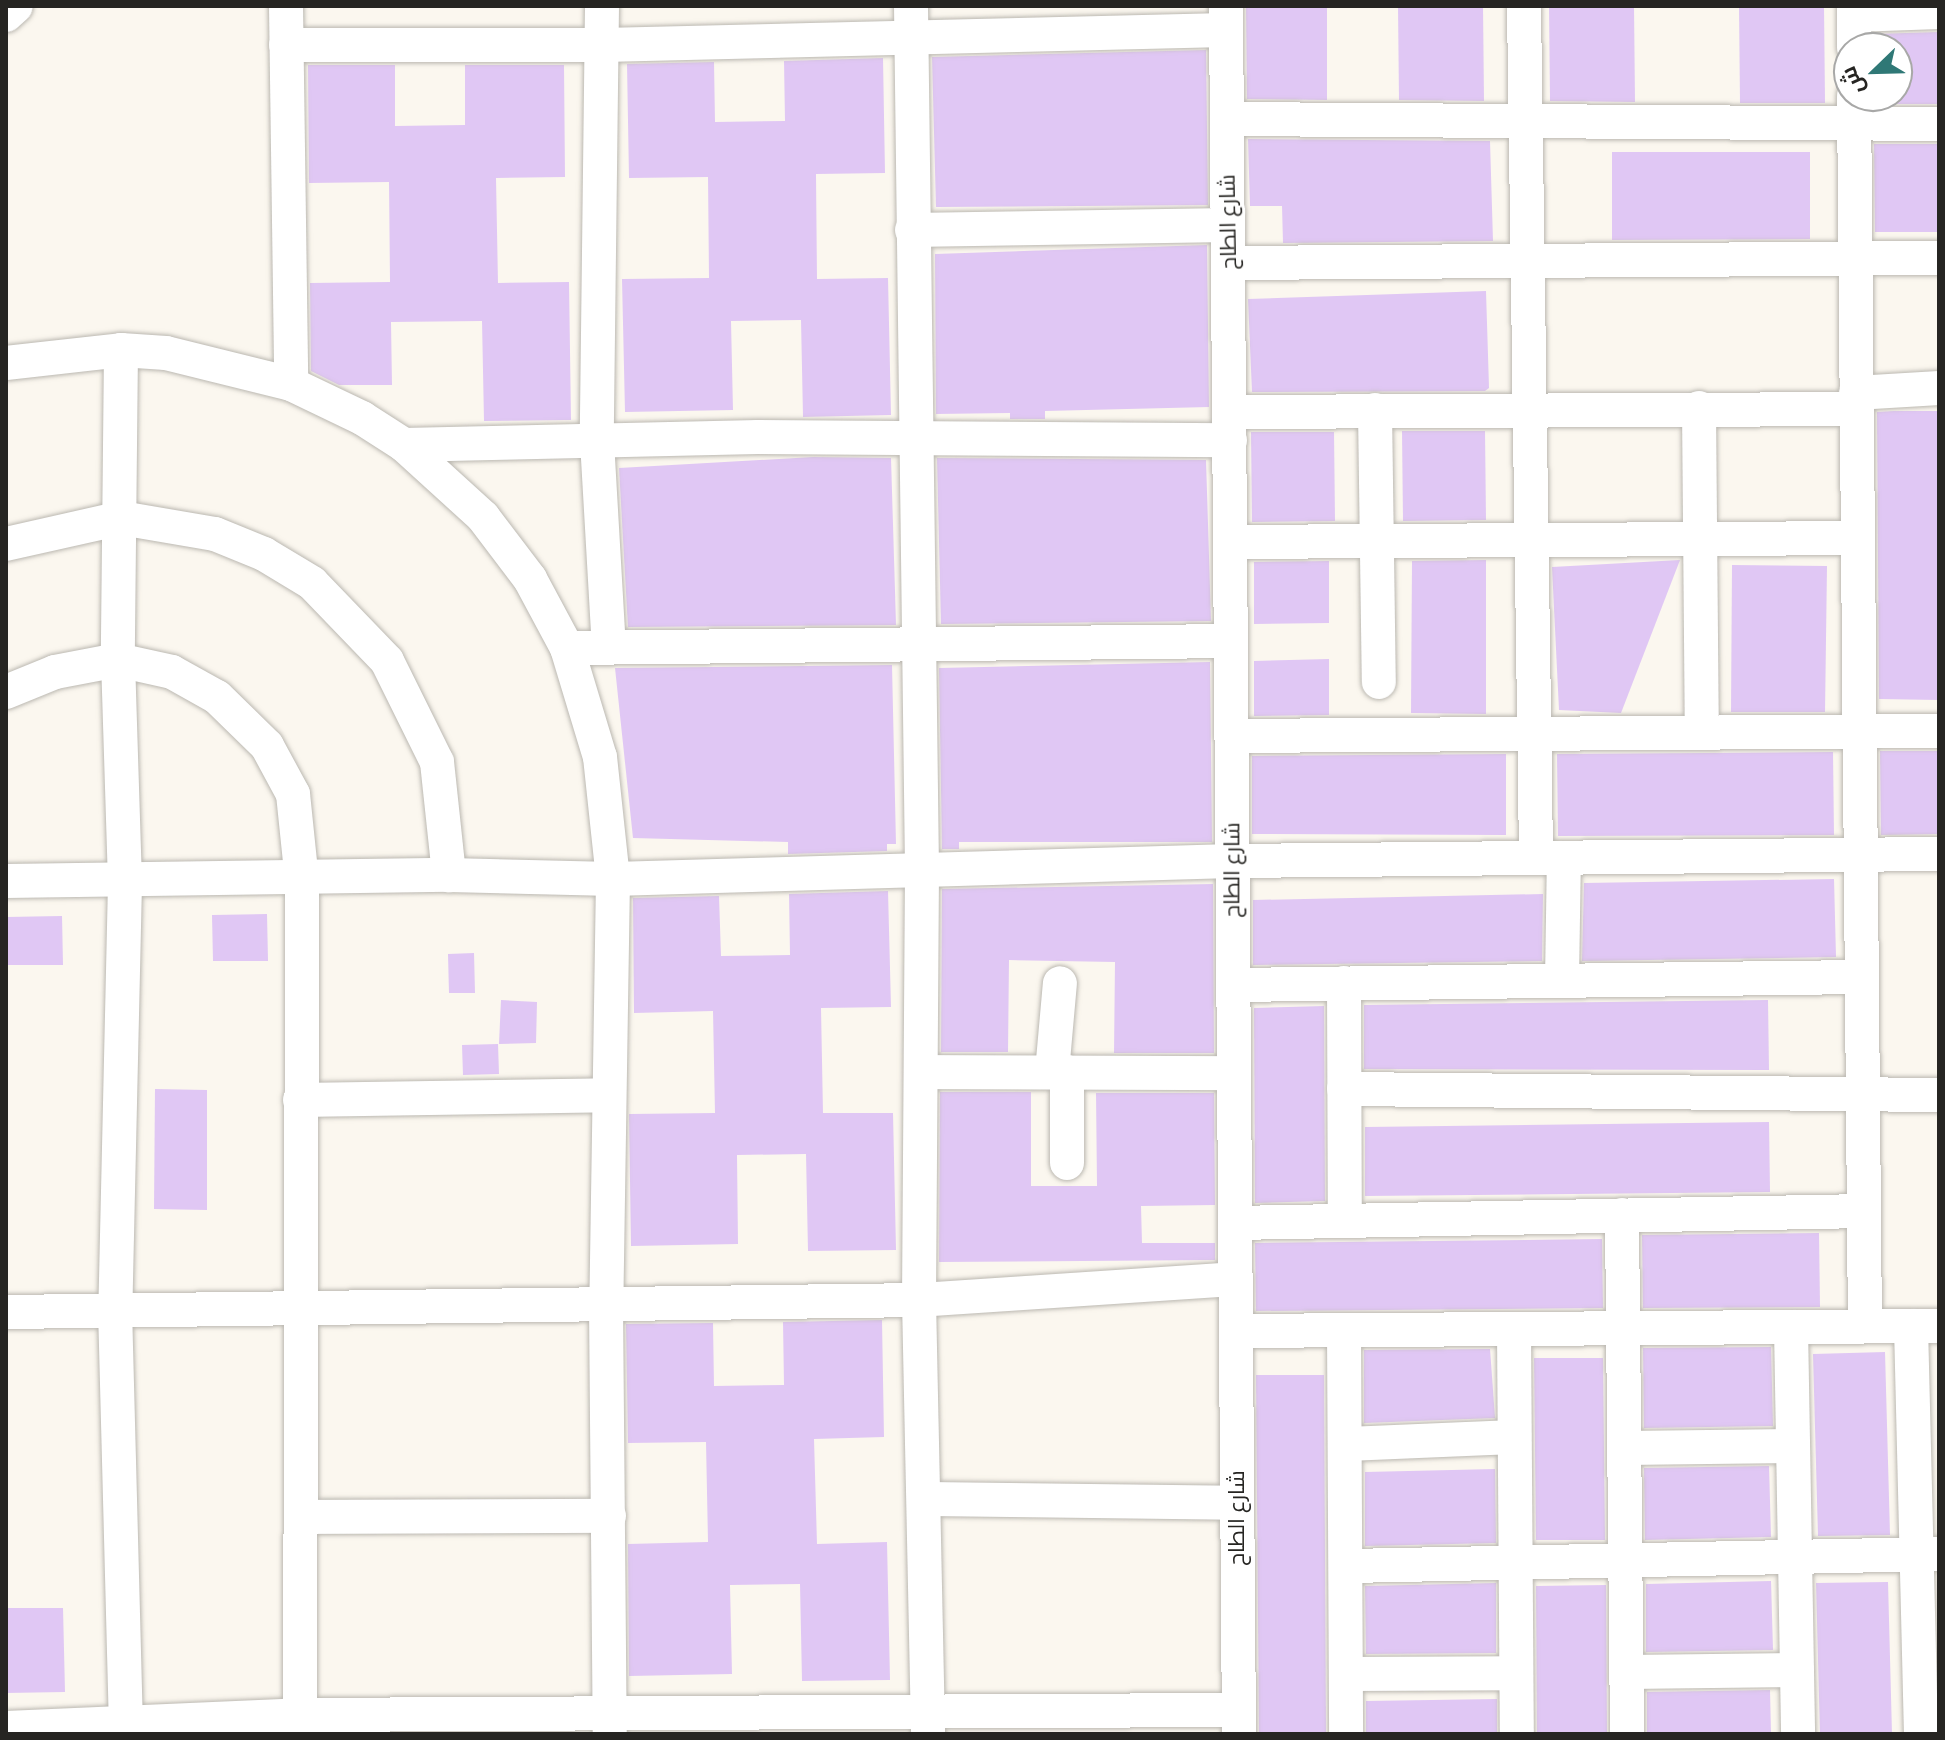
<!DOCTYPE html>
<meta charset="utf-8">
<style>
body{margin:0}
#map{position:relative;width:1945px;height:1740px;overflow:hidden;background:#fbf7ef;font-family:"Fira Sans Condensed",Cairo,sans-serif}
div>[style]{position:absolute}
.building>*{inset:0;background:#e0c7f4}
.roads{filter:drop-shadow(0 0 2px #bbb8b1) drop-shadow(0 0 2px #bbb8b1)}
.minor>*{height:34px;margin:-17px;padding:0 17px;transform-origin:17px;border-radius:17px;background:#fff}
span{translate:-50% -50%;white-space:nowrap;text-align:center;line-height:1.15;-webkit-text-stroke:6px #fff;paint-order:stroke}
.street-label{font-size:22px;color:#262522}
.frame{position:absolute;inset:0;border:8px solid #262522;pointer-events:none}
.north{position:absolute;left:1833px;top:32px;width:80px;height:80px;box-sizing:border-box;background:#fff;border:2px solid #a8a8a7;border-radius:50%;rotate:247deg;font-size:22px;font-weight:700;line-height:32px;text-align:center;color:#262522}
.north::after{content:'';display:block;margin:auto;width:28px;height:36px;background:#2f7876;clip-path:polygon(50% 0,100% 100%,50% 72%,0 100%)}
</style>
<div id="map">
<div class="building">
<i style="clip-path:polygon(1246px 6px,1327px 6px,1327px 100px,1247px 99px)"></i>
<i style="clip-path:polygon(1398px 6px,1483px 6px,1484px 101px,1399px 100px)"></i>
<i style="clip-path:polygon(1549px 6px,1634px 6px,1635px 102px,1550px 101px)"></i>
<i style="clip-path:polygon(1739px 6px,1824px 6px,1825px 103px,1740px 103px)"></i>
<i style="clip-path:polygon(1939px 32px,1939px 104px,1874px 104px,1874px 96px,1897px 96px,1897px 48px,1874px 48px,1874px 34px)"></i>
<i style="clip-path:polygon(1206px 50px,1208px 205px,936px 207px,932px 57px)"></i>
<i style="clip-path:polygon(883px 58px,885px 173px,816px 174px,817px 279px,888px 278px,891px 415px,803px 417px,801px 320px,731px 321px,733px 410px,625px 412px,622px 279px,709px 278px,708px 177px,629px 178px,627px 64px,714px 62px,715px 122px,785px 121px,784px 61px)"></i>
<i style="clip-path:polygon(308px 65px,395px 65px,395px 126px,465px 125px,465px 65px,564px 65px,565px 177px,496px 178px,498px 283px,569px 282px,571px 420px,484px 421px,482px 321px,391px 322px,392px 385px,339px 385px,311px 371px,310px 283px,390px 282px,389px 182px,309px 183px)"></i>
<i style="clip-path:polygon(1248px 139px,1490px 141px,1493px 241px,1283px 243px,1282px 206px,1250px 206px)"></i>
<i style="clip-path:polygon(1874px 144px,1939px 144px,1939px 232px,1875px 232px)"></i>
<i style="clip-path:polygon(1612px 152px,1810px 152px,1810px 239px,1612px 240px)"></i>
<i style="clip-path:polygon(1207px 245px,1209px 407px,1045px 411px,1045px 419px,1010px 419px,1010px 413px,936px 414px,935px 254px)"></i>
<i style="clip-path:polygon(1486px 291px,1489px 388px,1485px 391px,1252px 392px,1248px 299px)"></i>
<i style="clip-path:polygon(1894px 411px,1939px 411px,1939px 700px,1879px 699px,1877px 412px)"></i>
<i style="clip-path:polygon(1402px 431px,1485px 431px,1486px 520px,1403px 521px)"></i>
<i style="clip-path:polygon(1251px 432px,1334px 432px,1335px 521px,1252px 522px)"></i>
<i style="clip-path:polygon(813px 457px,891px 458px,896px 625px,628px 627px,619px 468px)"></i>
<i style="clip-path:polygon(937px 458px,1206px 460px,1211px 621px,941px 624px)"></i>
<i style="clip-path:polygon(1486px 560px,1486px 714px,1411px 713px,1412px 561px)"></i>
<i style="clip-path:polygon(1680px 560px,1621px 713px,1559px 710px,1552px 567px)"></i>
<i style="clip-path:polygon(1329px 561px,1329px 623px,1254px 624px,1254px 562px)"></i>
<i style="clip-path:polygon(1732px 565px,1827px 566px,1825px 712px,1731px 712px)"></i>
<i style="clip-path:polygon(1329px 659px,1329px 715px,1254px 716px,1254px 661px)"></i>
<i style="clip-path:polygon(1210px 662px,1212px 842px,959px 842px,959px 849px,942px 849px,939px 668px)"></i>
<i style="clip-path:polygon(892px 665px,896px 844px,887px 844px,887px 851px,788px 854px,788px 842px,633px 838px,615px 668px)"></i>
<i style="clip-path:polygon(1880px 751px,1939px 751px,1939px 834px,1881px 835px)"></i>
<i style="clip-path:polygon(1833px 752px,1834px 835px,1558px 836px,1557px 754px)"></i>
<i style="clip-path:polygon(1506px 754px,1506px 835px,1252px 834px,1252px 756px)"></i>
<i style="clip-path:polygon(1834px 879px,1836px 957px,1582px 961px,1584px 883px)"></i>
<i style="clip-path:polygon(1213px 884px,1214px 1053px,1114px 1053px,1115px 962px,1009px 960px,1008px 1052px,941px 1052px,942px 889px)"></i>
<i style="clip-path:polygon(888px 891px,891px 1007px,821px 1008px,823px 1113px,893px 1113px,896px 1250px,808px 1251px,806px 1154px,737px 1155px,738px 1244px,631px 1246px,629px 1114px,715px 1113px,713px 1011px,634px 1013px,633px 898px,719px 896px,721px 956px,790px 955px,789px 894px)"></i>
<i style="clip-path:polygon(1543px 894px,1542px 961px,1253px 965px,1253px 900px)"></i>
<i style="clip-path:polygon(267px 914px,268px 961px,213px 961px,212px 915px)"></i>
<i style="clip-path:polygon(62px 916px,63px 965px,6px 965px,6px 917px)"></i>
<i style="clip-path:polygon(474px 953px,475px 993px,449px 993px,448px 954px)"></i>
<i style="clip-path:polygon(501px 1000px,537px 1002px,536px 1043px,499px 1044px)"></i>
<i style="clip-path:polygon(1768px 1000px,1769px 1070px,1364px 1069px,1364px 1005px)"></i>
<i style="clip-path:polygon(1324px 1006px,1325px 1201px,1255px 1203px,1254px 1008px)"></i>
<i style="clip-path:polygon(498px 1044px,499px 1074px,463px 1075px,462px 1045px)"></i>
<i style="clip-path:polygon(155px 1089px,207px 1090px,207px 1210px,154px 1209px)"></i>
<i style="clip-path:polygon(940px 1092px,1031px 1092px,1031px 1186px,1097px 1186px,1096px 1093px,1214px 1093px,1215px 1205px,1141px 1206px,1142px 1243px,1215px 1243px,1215px 1260px,939px 1262px)"></i>
<i style="clip-path:polygon(1769px 1122px,1770px 1192px,1365px 1196px,1365px 1127px)"></i>
<i style="clip-path:polygon(1819px 1233px,1820px 1307px,1643px 1308px,1642px 1235px)"></i>
<i style="clip-path:polygon(1602px 1239px,1603px 1308px,1256px 1311px,1255px 1243px)"></i>
<i style="clip-path:polygon(882px 1320px,884px 1437px,814px 1439px,817px 1544px,887px 1542px,890px 1680px,802px 1681px,800px 1584px,730px 1585px,732px 1674px,629px 1676px,628px 1544px,708px 1542px,706px 1442px,628px 1443px,626px 1324px,713px 1323px,714px 1386px,784px 1385px,783px 1322px)"></i>
<i style="clip-path:polygon(1771px 1347px,1773px 1426px,1644px 1428px,1643px 1348px)"></i>
<i style="clip-path:polygon(1490px 1349px,1495px 1418px,1364px 1423px,1364px 1350px)"></i>
<i style="clip-path:polygon(1885px 1352px,1890px 1535px,1818px 1536px,1813px 1354px)"></i>
<i style="clip-path:polygon(1534px 1358px,1603px 1358px,1605px 1540px,1536px 1540px)"></i>
<i style="clip-path:polygon(1256px 1375px,1324px 1375px,1326px 1734px,1259px 1734px)"></i>
<i style="clip-path:polygon(1769px 1466px,1771px 1537px,1645px 1540px,1644px 1468px)"></i>
<i style="clip-path:polygon(1495px 1469px,1496px 1543px,1365px 1546px,1365px 1472px)"></i>
<i style="clip-path:polygon(1771px 1581px,1773px 1650px,1646px 1652px,1646px 1584px)"></i>
<i style="clip-path:polygon(1888px 1582px,1892px 1734px,1820px 1734px,1816px 1583px)"></i>
<i style="clip-path:polygon(1496px 1583px,1496px 1653px,1366px 1654px,1365px 1586px)"></i>
<i style="clip-path:polygon(1606px 1585px,1607px 1734px,1537px 1734px,1536px 1586px)"></i>
<i style="clip-path:polygon(6px 1608px,63px 1608px,65px 1692px,6px 1693px)"></i>
<i style="clip-path:polygon(1770px 1690px,1771px 1734px,1647px 1734px,1647px 1692px)"></i>
<i style="clip-path:polygon(1497px 1699px,1497px 1734px,1366px 1734px,1366px 1701px)"></i>
</div>
<div class="roads">
<div class="minor">
<i style="left:286px;top:6px;width:378px;rotate:89.2deg"></i>
<i style="left:602px;top:6px;width:435px;rotate:90.7deg"></i>
<i style="left:597px;top:441px;width:207px;rotate:86.7deg"></i>
<i style="left:911px;top:6px;width:865px;rotate:89.27deg"></i>
<i style="left:922px;top:871px;width:429px;rotate:90.4deg"></i>
<i style="left:919px;top:1300px;width:434px;rotate:88.8deg"></i>
<i style="left:1226px;top:6px;width:1728px;rotate:89.57deg"></i>
<i style="left:1524px;top:6px;width:851px;rotate:89.19deg"></i>
<i style="left:1854px;top:6px;width:42px;rotate:90deg"></i>
<i style="left:6px;top:15px;width:13px;rotate:-42deg"></i>
<i style="left:1854px;top:15px;width:85px;rotate:-2deg"></i>
<i style="left:286px;top:45px;width:317px"></i>
<i style="left:603px;top:45px;width:623px;rotate:-1.38deg"></i>
<i style="left:1854px;top:96px;width:1230px;rotate:89.49deg"></i>
<i style="left:1227px;top:119px;width:712px;rotate:0.4deg"></i>
<i style="left:912px;top:230px;width:316px;rotate:-0.9deg"></i>
<i style="left:1228px;top:263px;width:711px;rotate:-0.4deg"></i>
<i style="left:121px;top:350px;width:310px;rotate:90.6deg"></i>
<i style="left:118px;top:660px;width:223px;rotate:88.2deg"></i>
<i style="left:125px;top:883px;width:425px;rotate:91.3deg"></i>
<i style="left:115px;top:1308px;width:426px;rotate:88.5deg"></i>
<i style="left:6px;top:363px;width:116px;rotate:-6.4deg"></i>
<i style="left:121px;top:350px;width:45px;rotate:3.8deg"></i>
<i style="left:166px;top:353px;width:129px;rotate:13.9deg"></i>
<i style="left:291px;top:384px;width:79px;rotate:25.6deg"></i>
<i style="left:362px;top:418px;width:50px;rotate:32.7deg"></i>
<i style="left:404px;top:445px;width:107px;rotate:42.3deg"></i>
<i style="left:483px;top:517px;width:78px;rotate:52.8deg"></i>
<i style="left:530px;top:579px;width:78px;rotate:61.8deg"></i>
<i style="left:567px;top:648px;width:114px;rotate:73.2deg"></i>
<i style="left:600px;top:757px;width:123px;rotate:83.9deg"></i>
<i style="left:613px;top:879px;width:425px;rotate:90.9deg"></i>
<i style="left:606px;top:1304px;width:430px;rotate:89.5deg"></i>
<i style="left:1856px;top:393px;width:83px;rotate:-3.4deg"></i>
<i style="left:1699px;top:408px;width:324px;rotate:89.5deg"></i>
<i style="left:1375px;top:410px;width:272px;rotate:89.2deg"></i>
<i style="left:1230px;top:412px;width:626px;rotate:-0.27deg"></i>
<i style="left:404px;top:445px;width:354px;rotate:-1.3deg"></i>
<i style="left:758px;top:437px;width:472px;rotate:0.4deg"></i>
<i style="left:1230px;top:542px;width:628px;rotate:-0.36deg"></i>
<i style="left:6px;top:544px;width:118px;rotate:-12.7deg"></i>
<i style="left:121px;top:518px;width:95px;rotate:9.7deg"></i>
<i style="left:215px;top:534px;width:53px;rotate:22.2deg"></i>
<i style="left:264px;top:554px;width:56px;rotate:31.1deg"></i>
<i style="left:312px;top:583px;width:108px;rotate:46.1deg"></i>
<i style="left:387px;top:661px;width:113px;rotate:63.7deg"></i>
<i style="left:437px;top:762px;width:114px;rotate:83.9deg"></i>
<i style="left:567px;top:648px;width:664px;rotate:-0.6deg"></i>
<i style="left:6px;top:692px;width:53px;rotate:-22.2deg"></i>
<i style="left:55px;top:672px;width:64px;rotate:-10.8deg"></i>
<i style="left:118px;top:660px;width:55px;rotate:12.5deg"></i>
<i style="left:172px;top:672px;width:51px;rotate:29.1deg"></i>
<i style="left:217px;top:697px;width:70px;rotate:44.4deg"></i>
<i style="left:267px;top:746px;width:55px;rotate:61.6deg"></i>
<i style="left:293px;top:794px;width:87px;rotate:84.1deg"></i>
<i style="left:302px;top:881px;width:853px;rotate:90.13deg"></i>
<i style="left:1232px;top:736px;width:707px;rotate:-0.41deg"></i>
<i style="left:6px;top:881px;width:443px;rotate:-0.8deg"></i>
<i style="left:449px;top:875px;width:164px;rotate:1.4deg"></i>
<i style="left:613px;top:879px;width:619px;rotate:-1.67deg"></i>
<i style="left:1232px;top:861px;width:707px;rotate:-0.57deg"></i>
<i style="left:1562px;top:980px;width:122px;rotate:-89.1deg"></i>
<i style="left:1344px;top:983px;width:238px;rotate:89.8deg"></i>
<i style="left:1233px;top:985px;width:629px;rotate:-0.73deg"></i>
<i style="left:921px;top:1072px;width:313px;rotate:0.2deg"></i>
<i style="left:1052px;top:1072px;width:89px;rotate:-84.9deg"></i>
<i style="left:1344px;top:1089px;width:595px;rotate:0.58deg"></i>
<i style="left:300px;top:1100px;width:309px;rotate:-0.9deg"></i>
<i style="left:1067px;top:1163px;width:91px;rotate:-90deg"></i>
<i style="left:1622px;top:1215px;width:519px;rotate:89.45deg"></i>
<i style="left:1235px;top:1223px;width:629px;rotate:-1.09deg"></i>
<i style="left:6px;top:1312px;width:913px;rotate:-0.75deg"></i>
<i style="left:919px;top:1300px;width:317px;rotate:-3.8deg"></i>
<i style="left:1911px;top:1326px;width:408px;rotate:88.6deg"></i>
<i style="left:1791px;top:1327px;width:407px;rotate:89deg"></i>
<i style="left:1514px;top:1329px;width:405px;rotate:89.6deg"></i>
<i style="left:1344px;top:1330px;width:404px;rotate:89.7deg"></i>
<i style="left:1236px;top:1331px;width:703px;rotate:-0.41deg"></i>
<i style="left:1347px;top:1444px;width:167px;rotate:-2.4deg"></i>
<i style="left:1624px;top:1448px;width:169px;rotate:-0.7deg"></i>
<i style="left:925px;top:1499px;width:312px;rotate:0.7deg"></i>
<i style="left:303px;top:1517px;width:306px;rotate:-0.2deg"></i>
<i style="left:1349px;top:1566px;width:590px;rotate:-1.17deg"></i>
<i style="left:1627px;top:1672px;width:170px;rotate:-0.7deg"></i>
<i style="left:1349px;top:1674px;width:167px;rotate:-0.3deg"></i>
<i style="left:6px;top:1728px;width:294px;rotate:-2.5deg"></i>
<i style="left:300px;top:1715px;width:938px;rotate:-0.31deg"></i>
</div>
</div>
<div class="street-label">
<span style="left:1228px;top:222px;rotate:-91deg">شارع الطاح</span>
<span style="left:1232px;top:870px;rotate:-90deg">شارع الطاح</span>
<span style="left:1237px;top:1518px;rotate:-90deg">شارع الطاح</span>
</div>
<div class="frame"></div>
<div class="north">ش</div>
</div>
